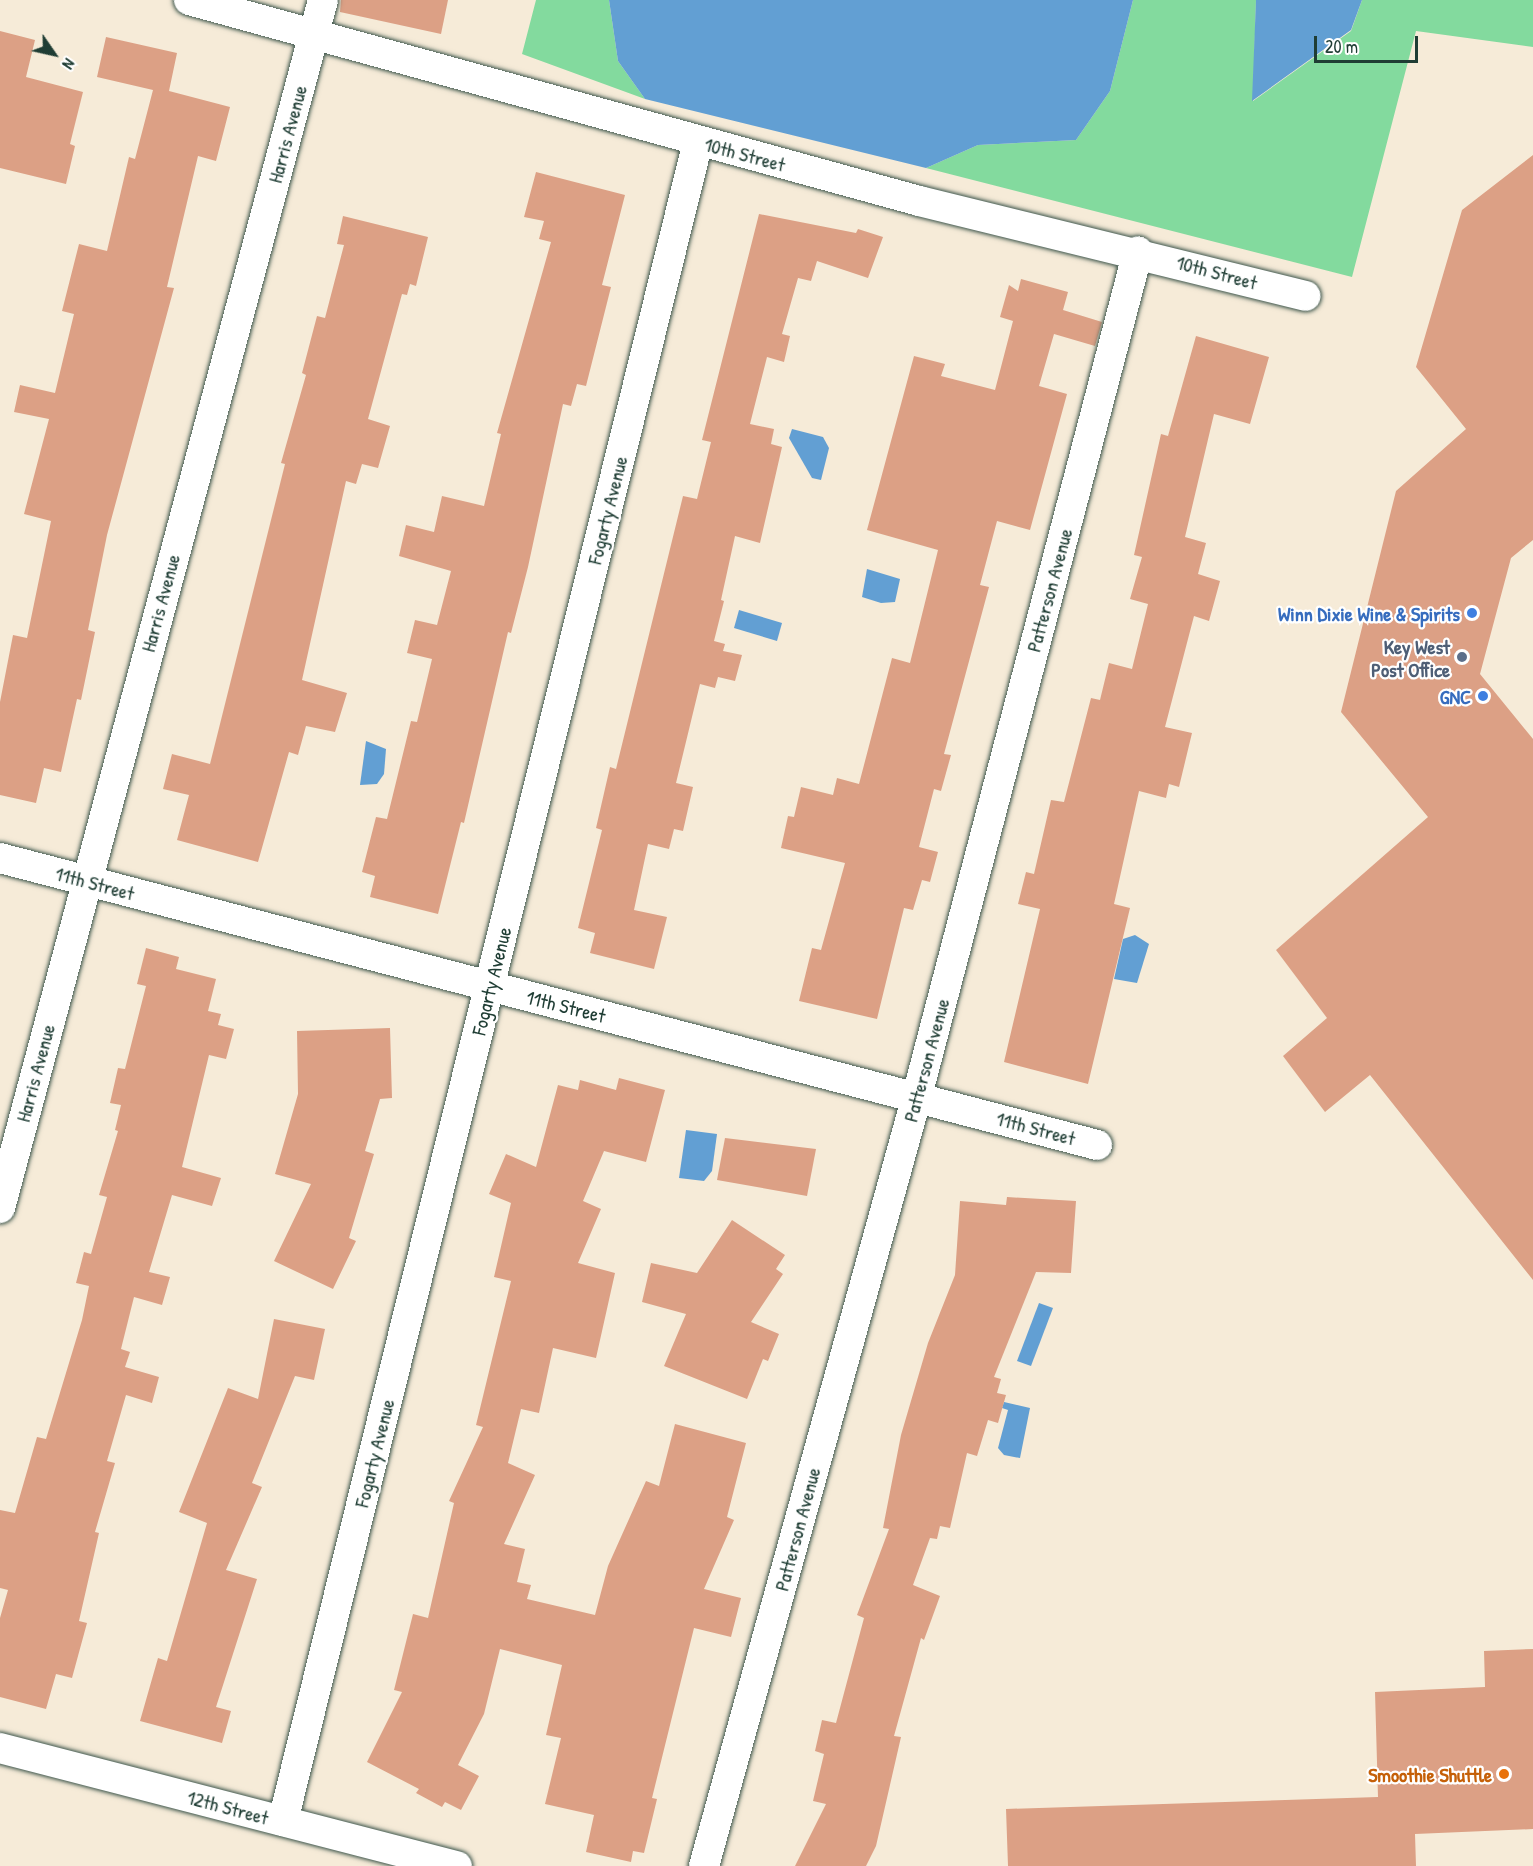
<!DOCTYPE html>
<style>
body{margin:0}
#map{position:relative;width:1533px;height:1866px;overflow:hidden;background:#f6ebd8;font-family:"Patrick Hand",sans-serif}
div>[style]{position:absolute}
.green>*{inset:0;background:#83da9e}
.water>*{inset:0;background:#629fd3}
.building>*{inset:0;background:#dca085}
.roads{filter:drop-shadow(0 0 2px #3f574d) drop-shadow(0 0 2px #3f574d)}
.minor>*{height:30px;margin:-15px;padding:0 15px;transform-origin:15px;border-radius:15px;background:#fff}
.dots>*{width:16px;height:16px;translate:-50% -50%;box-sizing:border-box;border:3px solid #fff;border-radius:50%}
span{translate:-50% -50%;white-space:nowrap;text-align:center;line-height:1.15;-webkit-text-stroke:4.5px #fff;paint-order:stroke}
.street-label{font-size:20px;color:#1f3d34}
.shop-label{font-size:20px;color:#366cbe;font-weight:700}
.right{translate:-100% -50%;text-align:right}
.service-label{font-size:20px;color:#4e5e75;font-weight:700}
.food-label{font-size:20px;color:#c56008;font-weight:700}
.north{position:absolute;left:24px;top:24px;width:60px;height:60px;-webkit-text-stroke:4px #fff;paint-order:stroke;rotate:124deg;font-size:16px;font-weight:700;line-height:24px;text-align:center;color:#1f3d34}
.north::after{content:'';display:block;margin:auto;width:21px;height:27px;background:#1f3d34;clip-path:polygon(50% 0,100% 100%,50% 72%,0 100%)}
.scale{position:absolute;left:1314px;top:36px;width:104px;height:27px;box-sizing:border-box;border:3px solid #1f3d34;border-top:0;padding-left:8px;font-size:18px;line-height:21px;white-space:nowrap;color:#1f3d34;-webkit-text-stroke:4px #fff;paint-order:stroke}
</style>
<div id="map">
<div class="green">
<i style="clip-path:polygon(536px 0,609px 0,618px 61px,645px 99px,522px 54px)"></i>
<i style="clip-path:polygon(1133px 0,1256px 0,1253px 101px,1351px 31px,1362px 0,1533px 0,1533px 47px,1416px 31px,1352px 277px,926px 168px,978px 145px,1076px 140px,1110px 91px)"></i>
</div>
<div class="water">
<i style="clip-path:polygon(609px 0,1133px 0,1110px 91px,1076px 140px,978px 145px,926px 168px,645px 99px,618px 61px)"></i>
<i style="clip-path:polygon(1256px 0,1362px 0,1351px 30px,1252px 101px)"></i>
<i style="clip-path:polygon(792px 429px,823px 437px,829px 448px,821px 480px,812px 478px,789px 438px)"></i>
<i style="clip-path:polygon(867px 569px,900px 579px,895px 602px,881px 603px,862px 597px)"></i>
<i style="clip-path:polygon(739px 610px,782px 623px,777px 641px,734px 628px)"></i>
<i style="clip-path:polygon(366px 741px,386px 749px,384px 774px,377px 784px,360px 785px)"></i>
<i style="clip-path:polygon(1135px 935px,1149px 944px,1137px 983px,1114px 979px,1123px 939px)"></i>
<i style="clip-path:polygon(686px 1130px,717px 1134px,712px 1171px,704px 1181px,679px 1178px)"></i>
<i style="clip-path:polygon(1039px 1303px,1053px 1308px,1031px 1366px,1017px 1361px)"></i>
<i style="clip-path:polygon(1004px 1402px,1030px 1408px,1020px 1458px,1004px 1455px,998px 1448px,1008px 1410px,1002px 1408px)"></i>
</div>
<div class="building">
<i style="clip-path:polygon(341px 0,448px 0,441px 34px,340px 12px)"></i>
<i style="clip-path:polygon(0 31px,35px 40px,26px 77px,83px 92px,70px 144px,75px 146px,66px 184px,0 168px)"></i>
<i style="clip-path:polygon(106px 37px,177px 53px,169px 91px,230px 107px,216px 161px,198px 156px,167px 287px,174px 288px,107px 535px,88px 630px,95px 632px,81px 700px,77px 699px,61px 772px,44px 768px,36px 803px,0 795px,0 702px,13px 635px,27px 638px,51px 521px,24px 514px,49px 419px,14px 412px,20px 385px,55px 393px,74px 314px,62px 311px,79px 244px,107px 251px,129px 157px,135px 159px,153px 90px,97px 77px)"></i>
<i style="clip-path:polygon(1533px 155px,1533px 540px,1511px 558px,1480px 674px,1533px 739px,1533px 1280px,1370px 1075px,1325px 1112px,1283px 1056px,1327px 1018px,1276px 950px,1428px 817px,1341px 712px,1396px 491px,1466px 429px,1416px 367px,1462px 210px)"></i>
<i style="clip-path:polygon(536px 172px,625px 195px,602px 285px,611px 287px,586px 386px,577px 384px,571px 406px,563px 404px,528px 567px,511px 633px,508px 632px,464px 823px,461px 822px,438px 914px,370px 897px,375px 876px,362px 872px,376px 817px,387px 819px,411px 721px,417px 722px,432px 659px,407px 653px,415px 620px,437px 625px,451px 571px,399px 556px,406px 525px,434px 532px,442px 496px,484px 506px,501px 434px,497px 433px,551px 242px,539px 239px,544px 221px,524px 217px)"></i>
<i style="clip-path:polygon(759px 214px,856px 233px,858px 229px,883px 237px,868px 278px,817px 261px,811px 281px,798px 278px,782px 334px,790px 336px,784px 362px,767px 357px,750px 424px,774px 429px,771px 444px,782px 447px,760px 543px,735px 536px,721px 600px,724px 601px,714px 641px,725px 644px,723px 651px,742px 655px,735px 681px,718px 677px,715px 688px,700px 684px,676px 783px,693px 787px,683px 831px,674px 829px,669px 849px,648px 844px,634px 910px,667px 917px,654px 969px,590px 953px,595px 933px,578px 928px,602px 830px,596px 828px,610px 767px,616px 769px,683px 496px,697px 499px,711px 442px,702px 440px)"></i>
<i style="clip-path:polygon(343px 216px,428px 237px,416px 286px,410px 284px,407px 295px,402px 294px,368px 419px,390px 426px,378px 468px,362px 464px,356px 484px,346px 481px,302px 680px,347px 693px,335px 732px,306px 726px,298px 755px,289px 752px,258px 862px,177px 840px,189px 795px,163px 789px,172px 754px,210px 764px,285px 464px,281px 463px,306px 375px,302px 373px,317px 316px,325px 318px,344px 245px,337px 244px)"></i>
<i style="clip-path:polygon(1021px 279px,1068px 292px,1063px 310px,1102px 322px,1095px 346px,1054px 334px,1039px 386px,1067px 394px,1030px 530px,997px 521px,980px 585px,989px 587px,944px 754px,951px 755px,941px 791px,934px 789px,919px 847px,938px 852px,930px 882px,922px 880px,913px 910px,904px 908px,877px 1019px,799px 1001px,812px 948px,821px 950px,845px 863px,781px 848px,788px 816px,794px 817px,801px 787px,833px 795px,837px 778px,859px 784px,892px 658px,910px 663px,938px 550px,867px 530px,914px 356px,945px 364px,941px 376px,995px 390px,1013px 321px,1000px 317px,1009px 285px,1018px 291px)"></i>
<i style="clip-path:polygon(1196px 336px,1269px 357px,1250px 424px,1214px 414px,1185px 537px,1206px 543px,1198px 574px,1220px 581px,1209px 621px,1194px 616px,1165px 727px,1192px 733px,1179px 787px,1169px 784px,1166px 798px,1139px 791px,1114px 904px,1130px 908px,1088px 1084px,1004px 1062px,1040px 909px,1018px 904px,1026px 872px,1034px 874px,1051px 800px,1064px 802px,1091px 698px,1100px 700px,1109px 663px,1132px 669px,1148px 604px,1130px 599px,1142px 557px,1134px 555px,1161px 434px,1168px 436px)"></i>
<i style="clip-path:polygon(146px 948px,179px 957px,176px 969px,216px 979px,208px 1011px,221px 1014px,218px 1025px,234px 1029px,226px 1059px,209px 1055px,182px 1167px,221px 1178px,212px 1206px,172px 1195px,149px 1272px,170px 1277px,162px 1305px,134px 1297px,121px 1349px,130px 1352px,125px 1367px,159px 1377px,152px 1403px,126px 1395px,107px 1461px,115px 1463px,95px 1532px,99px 1533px,79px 1621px,87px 1623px,72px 1678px,56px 1674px,46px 1709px,0 1697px,0 1618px,8px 1590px,0 1588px,0 1510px,15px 1513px,37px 1437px,46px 1439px,82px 1320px,89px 1286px,76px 1283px,84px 1252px,91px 1254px,107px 1197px,99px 1195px,118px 1131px,115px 1130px,121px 1105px,110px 1103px,118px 1068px,125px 1069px,146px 986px,137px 984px)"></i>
<i style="clip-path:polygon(390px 1028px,392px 1098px,380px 1099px,365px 1151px,374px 1154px,349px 1238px,356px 1241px,333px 1289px,274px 1261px,311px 1184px,275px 1174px,298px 1094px,297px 1031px)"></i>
<i style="clip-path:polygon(619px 1078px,665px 1090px,646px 1162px,604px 1151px,583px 1201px,601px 1209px,578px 1263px,615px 1273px,596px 1358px,553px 1348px,539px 1413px,521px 1409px,508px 1463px,535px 1475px,504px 1544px,525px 1549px,517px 1582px,531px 1585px,527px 1599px,595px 1615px,608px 1566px,646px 1481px,659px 1486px,675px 1424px,746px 1443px,727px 1517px,734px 1520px,704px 1589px,741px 1598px,731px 1637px,694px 1628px,652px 1798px,657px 1799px,644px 1853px,633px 1851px,631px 1862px,586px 1852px,594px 1815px,545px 1804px,561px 1738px,546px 1735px,562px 1665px,500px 1649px,484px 1714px,458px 1765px,479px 1776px,461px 1810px,445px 1802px,442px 1807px,416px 1793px,419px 1789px,367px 1762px,402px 1692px,394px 1690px,413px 1614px,428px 1618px,454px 1503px,449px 1501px,483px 1427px,476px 1425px,511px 1281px,494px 1277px,511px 1203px,489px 1194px,506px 1154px,536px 1167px,558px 1085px,578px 1090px,580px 1080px,616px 1090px)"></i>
<i style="clip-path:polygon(725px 1138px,816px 1149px,807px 1196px,717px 1180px)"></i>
<i style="clip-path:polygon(1007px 1197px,1076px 1201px,1071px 1273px,1036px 1272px,994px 1377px,1001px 1379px,997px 1393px,1006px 1395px,998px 1423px,988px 1420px,977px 1456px,967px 1453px,950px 1528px,940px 1526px,937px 1539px,930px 1538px,913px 1585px,940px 1596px,924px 1640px,921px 1638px,894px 1736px,901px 1737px,876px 1846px,866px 1866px,795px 1866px,826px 1804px,813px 1801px,824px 1754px,815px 1751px,822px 1720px,836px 1723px,864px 1618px,857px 1615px,889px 1529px,883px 1528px,901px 1435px,928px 1343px,955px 1275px,960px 1201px,1006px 1205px)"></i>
<i style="clip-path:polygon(732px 1220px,785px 1255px,776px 1269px,783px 1274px,751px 1322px,779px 1334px,768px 1361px,763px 1359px,747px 1399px,664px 1366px,686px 1314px,642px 1302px,651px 1263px,697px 1273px)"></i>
<i style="clip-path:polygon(274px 1319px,325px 1329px,314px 1380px,295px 1376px,252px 1483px,262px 1487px,226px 1570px,257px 1579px,216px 1707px,231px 1711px,222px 1743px,140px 1721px,158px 1658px,167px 1661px,207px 1523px,179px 1512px,228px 1388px,258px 1399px)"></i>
<i style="clip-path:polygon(1533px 1649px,1533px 1829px,1415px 1834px,1416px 1866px,1008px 1866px,1006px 1809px,1378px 1797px,1375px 1692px,1485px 1687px,1484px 1651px)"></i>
</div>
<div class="roads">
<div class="minor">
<i style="left:189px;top:0;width:757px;rotate:15.39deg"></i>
<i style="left:919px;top:201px;width:398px;rotate:13.8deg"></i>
<i style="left:0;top:858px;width:1134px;rotate:14.66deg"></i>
<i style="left:0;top:1208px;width:1250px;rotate:-75.03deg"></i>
<i style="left:0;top:1748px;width:472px;rotate:14.5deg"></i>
<i style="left:283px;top:1821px;width:1730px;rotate:-76.12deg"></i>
<i style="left:704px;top:1866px;width:799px;rotate:-74.54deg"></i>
<i style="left:917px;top:1096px;width:873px;rotate:-75.34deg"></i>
</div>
</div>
<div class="dots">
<i style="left:1472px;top:613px;background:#3f7fe0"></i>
<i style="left:1462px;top:657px;background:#5c6f8a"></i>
<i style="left:1483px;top:696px;background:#3f7fe0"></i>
<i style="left:1504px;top:1774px;background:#e8710a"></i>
</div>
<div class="street-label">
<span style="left:287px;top:134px;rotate:-75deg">Harris Avenue</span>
<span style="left:745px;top:154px;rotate:15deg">10th Street</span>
<span style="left:1217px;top:272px;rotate:15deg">10th Street</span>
<span style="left:607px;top:510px;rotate:-76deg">Fogarty Avenue</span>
<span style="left:1049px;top:590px;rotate:-75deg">Patterson Avenue</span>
<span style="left:160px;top:603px;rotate:-75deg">Harris Avenue</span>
<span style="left:95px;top:883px;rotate:15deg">11th Street</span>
<span style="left:491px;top:981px;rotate:-76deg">Fogarty Avenue</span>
<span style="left:566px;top:1006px;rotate:14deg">11th Street</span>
<span style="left:926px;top:1060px;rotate:-75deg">Patterson Avenue</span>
<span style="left:35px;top:1073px;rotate:-75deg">Harris Avenue</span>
<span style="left:1036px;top:1128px;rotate:15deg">11th Street</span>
<span style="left:374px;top:1453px;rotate:-76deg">Fogarty Avenue</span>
<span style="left:797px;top:1529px;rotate:-75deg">Patterson Avenue</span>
<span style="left:228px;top:1807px;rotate:15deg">12th Street</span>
</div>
<div class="shop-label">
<span class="right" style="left:1460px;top:613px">Winn Dixie Wine &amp; Spirits</span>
<span class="right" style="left:1471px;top:696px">GNC</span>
</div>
<div class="service-label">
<span class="right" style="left:1450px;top:658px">Key West<br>Post Office</span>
</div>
<div class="food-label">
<span class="right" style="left:1492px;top:1774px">Smoothie Shuttle</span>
</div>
<div class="north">N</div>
<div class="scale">20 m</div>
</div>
